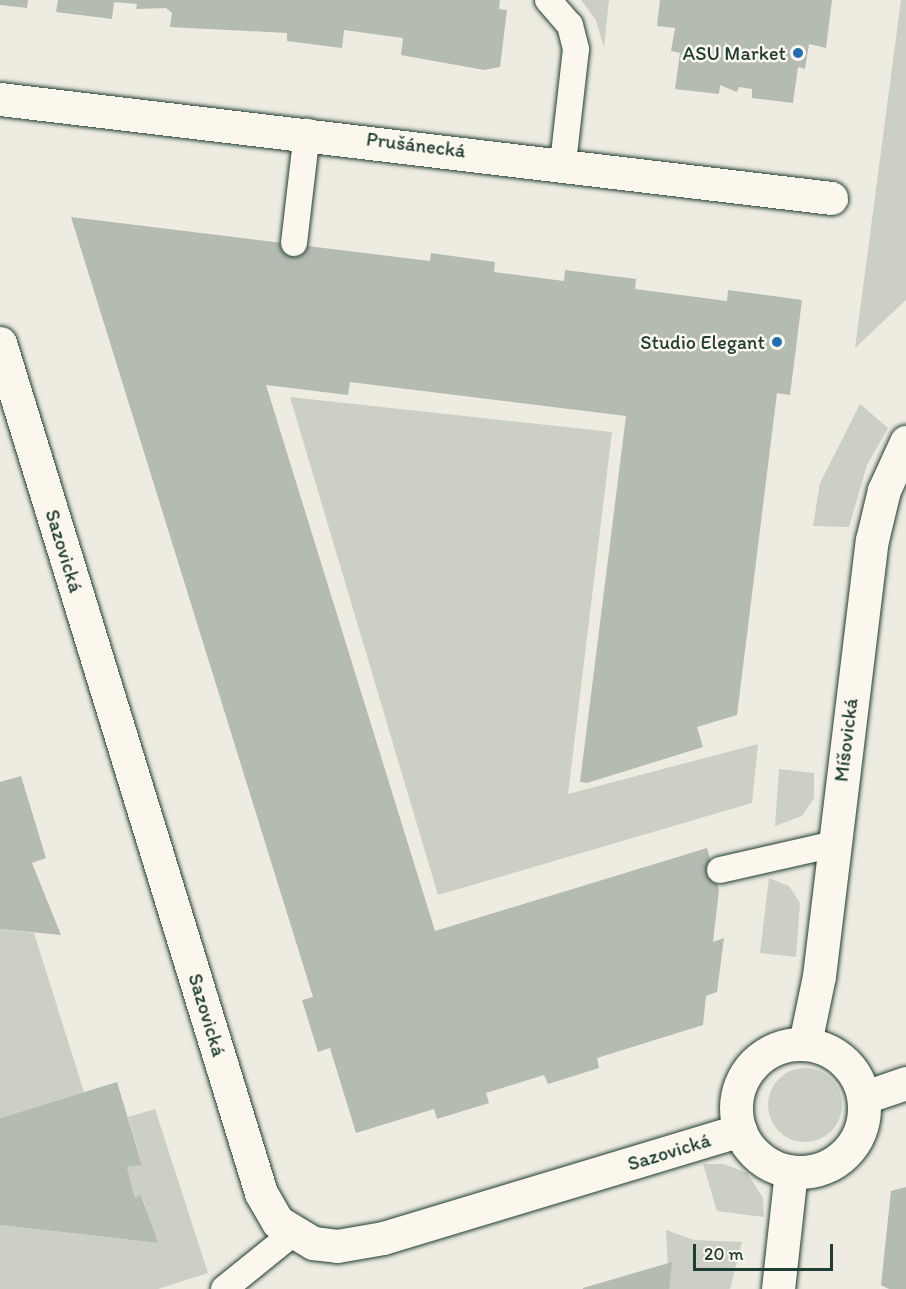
<!DOCTYPE html>
<meta charset="utf-8">
<style>
body{margin:0}
#map{position:relative;width:906px;height:1289px;overflow:hidden;background:#eeece1;font-family:Itim,sans-serif}
div>[style]{position:absolute}
.green>*{inset:0;background:#cbcfc4}
.round{border-radius:50%}
.building>*{inset:0;background:#b4bbb0}
.roads{filter:drop-shadow(0 0 2px #1f3d34) drop-shadow(0 0 2px #1f3d34)}
.service>*{height:26px;margin:-13px;padding:0 13px;transform-origin:13px;border-radius:13px;background:#fbf7ec}
.minor>*{height:33px;margin:-16.5px;padding:0 16.5px;transform-origin:16.5px;border-radius:16.5px;background:#fbf7ec}
.minor>.ring{margin:-16.5px;padding:0;box-sizing:content-box;background:none;border:33px solid #fbf7ec;border-radius:50%}
.dots>*{width:16px;height:16px;translate:-50% -50%;box-sizing:border-box;border:3px solid #fbf7ec;border-radius:50%}
span{translate:-50% -50%;white-space:nowrap;text-align:center;line-height:1.15;-webkit-text-stroke:5px #fbf7ec;paint-order:stroke}
.poi-label{font-size:20px;color:#1f3d34}
.right{translate:-100% -50%;text-align:right}
.street-label{font-size:20px;color:#1f3d34}
.scale{position:absolute;left:693px;top:1244px;width:140px;height:27px;box-sizing:border-box;border:3px solid #1f3d34;border-top:0;padding-left:8px;font-size:18px;line-height:21px;white-space:nowrap;color:#1f3d34;-webkit-text-stroke:4px #fbf7ec;paint-order:stroke}
</style>
<div id="map">
<div class="green">
<i style="clip-path:polygon(581px 0,609px 0,604px 48px,596px 20px)"></i>
<i style="clip-path:polygon(901px 0,906px 0,906px 300px,855px 348px)"></i>
<i style="clip-path:polygon(290px 397px,612px 432px,568px 794px,758px 744px,752px 803px,438px 895px)"></i>
<i style="clip-path:polygon(860px 404px,888px 428px,867px 465px,849px 527px,813px 526px,820px 483px)"></i>
<i style="clip-path:polygon(779px 769px,814px 773px,814px 798px,802px 816px,775px 826px)"></i>
<i style="clip-path:polygon(769px 878px,789px 886px,800px 903px,796px 957px,760px 953px)"></i>
<i style="clip-path:polygon(0 929px,34px 933px,84px 1092px,0 1118px)"></i>
<i class="round" style="left:768px;top:1068px;width:74px;height:74px"></i>
<i style="clip-path:polygon(155px 1109px,208px 1273px,158px 1289px,0 1289px,0 1225px,157px 1243px,142px 1196px,135px 1198px,127px 1167px,142px 1164px,128px 1117px)"></i>
<i style="clip-path:polygon(703px 1164px,724px 1164px,747px 1173px,763px 1198px,764px 1217px,717px 1211px)"></i>
<i style="clip-path:polygon(666px 1230px,694px 1240px,742px 1242px,730px 1289px,669px 1289px)"></i>
</div>
<div class="building">
<i style="clip-path:polygon(0 0,28px 0,27px 8px,0 5px)"></i>
<i style="clip-path:polygon(58px 0,500px 0,499px 9px,507px 10px,500px 67px,484px 70px,401px 55px,403px 38px,344px 30px,342px 48px,287px 41px,287px 33px,170px 27px,172px 13px,166px 8px,136px 9px,137px 4px,114px 2px,112px 19px,56px 12px)"></i>
<i style="clip-path:polygon(660px 0,832px 0,826px 48px,809px 44px,805px 69px,798px 67px,793px 103px,752px 98px,752px 89px,739px 87px,737px 92px,720px 85px,719px 94px,675px 89px,680px 53px,671px 51px,675px 28px,657px 26px)"></i>
<i style="clip-path:polygon(71px 217px,430px 261px,431px 253px,495px 262px,494px 272px,564px 281px,565px 270px,636px 279px,635px 289px,727px 301px,728px 290px,802px 300px,790px 395px,777px 393px,737px 715px,697px 727px,703px 747px,587px 783px,580px 782px,626px 416px,350px 382px,348px 395px,266px 385px,435px 931px,707px 848px,719px 890px,713px 942px,724px 938px,717px 992px,706px 996px,703px 1025px,597px 1058px,599px 1068px,548px 1084px,544px 1075px,486px 1093px,489px 1103px,437px 1119px,434px 1109px,356px 1133px,330px 1048px,318px 1052px,302px 1000px,313px 997px)"></i>
<i style="clip-path:polygon(21px 776px,46px 858px,32px 863px,61px 935px,0 929px,0 782px)"></i>
<i style="clip-path:polygon(117px 1082px,142px 1165px,127px 1167px,135px 1198px,141px 1195px,158px 1243px,0 1225px,0 1118px)"></i>
<i style="clip-path:polygon(906px 1187px,906px 1289px,889px 1289px,881px 1285px,891px 1191px)"></i>
<i style="clip-path:polygon(672px 1262px,669px 1289px,583px 1289px,583px 1288px)"></i>
</div>
<div class="roads">
<div class="service">
<i style="left:548px;top:0;width:33px;rotate:49deg"></i>
<i style="left:570px;top:25px;width:25px;rotate:76deg"></i>
<i style="left:576px;top:49px;width:115px;rotate:96.5deg"></i>
<i style="left:294px;top:243px;width:112px;rotate:-83.3deg"></i>
<i style="left:720px;top:870px;width:117px;rotate:-12.8deg"></i>
<i style="left:224px;top:1289px;width:87px;rotate:-39deg"></i>
</div>
<div class="minor">
<i style="left:0;top:99px;width:837px;rotate:6.79deg"></i>
<i style="left:0;top:343px;width:889px;rotate:72.93deg"></i>
<i style="left:261px;top:1193px;width:34px;rotate:60deg"></i>
<i style="left:278px;top:1222px;width:41px;rotate:31deg"></i>
<i style="left:313px;top:1243px;width:24px;rotate:7deg"></i>
<i style="left:337px;top:1246px;width:47px;rotate:-9.9deg"></i>
<i style="left:383px;top:1238px;width:373px;rotate:-16.8deg"></i>
<i style="left:805px;top:1043px;width:68px;rotate:-78.2deg"></i>
<i style="left:819px;top:976px;width:439px;rotate:-83.1deg"></i>
<i style="left:872px;top:540px;width:51px;rotate:-76.5deg"></i>
<i style="left:884px;top:490px;width:53px;rotate:-65.4deg"></i>
<i class="ring" style="left:736px;top:1044px;width:95px;height:95px"></i>
<i style="left:865px;top:1097px;width:43px;rotate:-18.9deg"></i>
<i style="left:778px;top:1289px;width:118px;rotate:-83.7deg"></i>
</div>
</div>
<div class="dots">
<i style="left:798px;top:53px;background:#1f6fb2"></i>
<i style="left:777px;top:342px;background:#1f6fb2"></i>
</div>
<div class="poi-label">
<span class="right" style="left:786px;top:53px">ASU Market</span>
<span class="right" style="left:765px;top:342px">Studio Elegant</span>
</div>
<div class="street-label">
<span style="left:416px;top:145px;rotate:7deg">Prušánecká</span>
<span style="left:64px;top:551px;rotate:73deg">Sazovická</span>
<span style="left:846px;top:740px;rotate:-83deg">Míšovická</span>
<span style="left:207px;top:1015px;rotate:73deg">Sazovická</span>
<span style="left:669px;top:1152px;rotate:-17deg">Sazovická</span>
</div>
<div class="scale">20 m</div>
</div>
